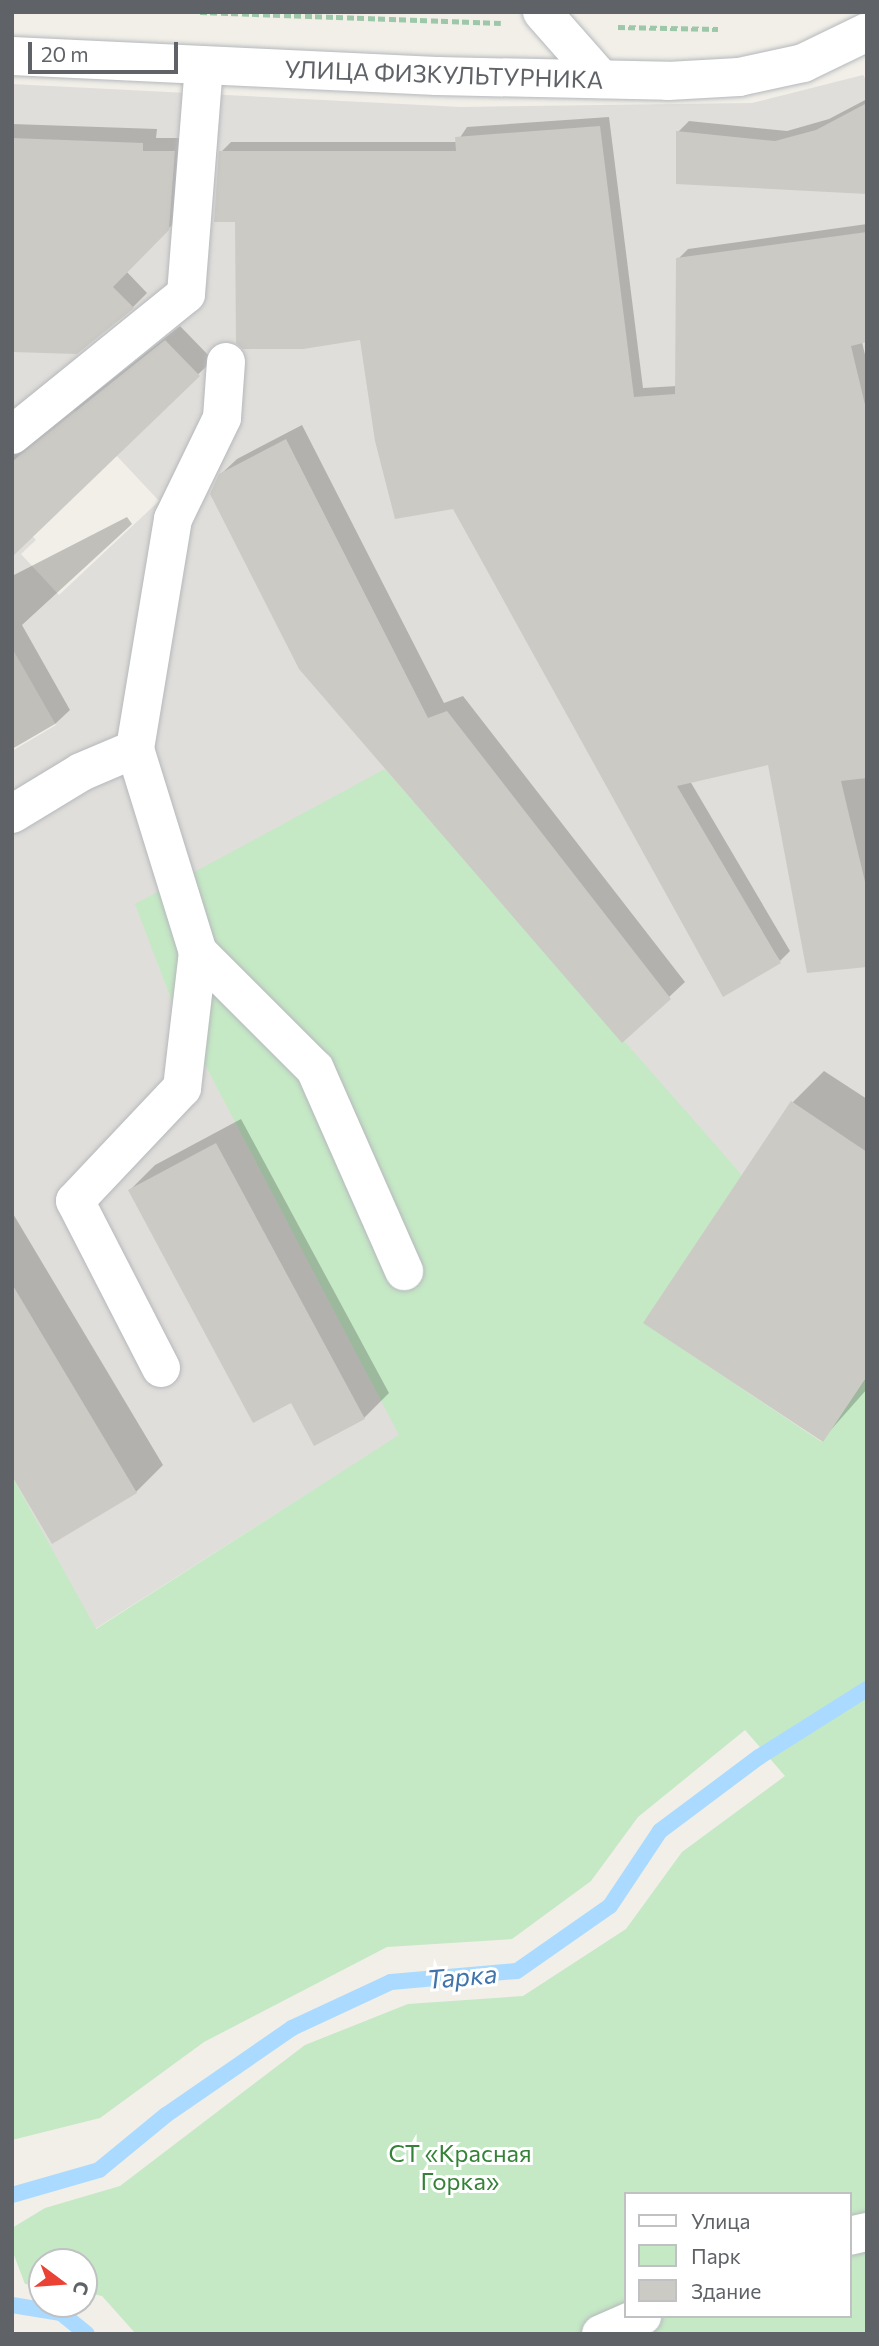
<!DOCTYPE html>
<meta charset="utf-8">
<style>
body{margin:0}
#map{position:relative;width:879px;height:2346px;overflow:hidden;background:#f1efe8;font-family:Commissioner,sans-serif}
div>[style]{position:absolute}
.industrial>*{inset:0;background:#e0deda}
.green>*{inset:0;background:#c5e8c5}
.shadow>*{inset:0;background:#0003}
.stream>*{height:16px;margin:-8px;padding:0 8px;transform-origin:8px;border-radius:8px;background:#aadaff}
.building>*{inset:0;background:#cccac5}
.path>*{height:4.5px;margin-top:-2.25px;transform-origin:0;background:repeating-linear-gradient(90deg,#9cc7a9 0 7px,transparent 0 10.5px)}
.roads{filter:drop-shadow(0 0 2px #b5b8bc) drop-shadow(0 0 2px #b5b8bc)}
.minor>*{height:38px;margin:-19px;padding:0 19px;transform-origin:19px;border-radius:19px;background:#fff}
span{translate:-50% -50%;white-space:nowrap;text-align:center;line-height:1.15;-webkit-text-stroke:6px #fff;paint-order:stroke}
.street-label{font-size:24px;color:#5f6368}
.park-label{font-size:24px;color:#348238}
.water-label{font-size:26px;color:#4174aa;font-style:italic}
.frame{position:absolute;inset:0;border:14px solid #5f6368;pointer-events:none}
.legend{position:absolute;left:624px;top:2192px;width:228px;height:126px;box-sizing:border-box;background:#fff;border:2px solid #bfc1c3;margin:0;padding:9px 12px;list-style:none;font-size:21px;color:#5f6368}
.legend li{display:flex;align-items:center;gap:14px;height:35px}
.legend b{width:35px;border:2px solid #bfc1c3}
.north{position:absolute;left:28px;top:2248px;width:70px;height:70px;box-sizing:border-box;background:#fff;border:2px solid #bfc1c3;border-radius:50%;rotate:106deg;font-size:19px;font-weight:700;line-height:28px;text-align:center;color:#5f6368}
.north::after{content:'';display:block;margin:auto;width:24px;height:32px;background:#ea4335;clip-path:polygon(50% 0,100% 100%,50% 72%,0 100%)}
.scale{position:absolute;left:28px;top:42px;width:150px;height:32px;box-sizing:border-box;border:4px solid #5f6368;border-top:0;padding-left:9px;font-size:21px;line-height:24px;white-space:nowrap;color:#5f6368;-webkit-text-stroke:5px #fff;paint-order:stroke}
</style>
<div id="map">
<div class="industrial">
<i style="clip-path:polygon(863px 75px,867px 81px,867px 1152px,742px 1175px,622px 1043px,136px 904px,172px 1002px,400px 1435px,95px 1629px,12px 1476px,12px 751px,56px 725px,12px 648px,12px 514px,36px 540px,21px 554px,59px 595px,159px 501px,71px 407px,12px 462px,12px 84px,461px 107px,752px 103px)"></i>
</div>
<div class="green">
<i style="clip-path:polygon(evenodd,385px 769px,742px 1175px,644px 1323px,822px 1442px,867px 1376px,867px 2334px,136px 2334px,102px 2296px,84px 2292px,84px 2262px,42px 2262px,42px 2286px,25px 2284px,12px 2250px,12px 2228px,45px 2208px,120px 2186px,305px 2045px,408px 2004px,523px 1996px,626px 1929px,682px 1852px,785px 1776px,745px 1730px,638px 1817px,591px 1881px,512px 1939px,387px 1947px,204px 2042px,100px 2118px,12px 2140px,12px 1476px,96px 1629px,399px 1435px,172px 1002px,135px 904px,385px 769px,625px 2194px,849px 2194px,849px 2316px,625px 2316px,625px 2194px)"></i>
</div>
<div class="shadow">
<i style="clip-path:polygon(867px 99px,867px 192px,678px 132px,689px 121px,787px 131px,829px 119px)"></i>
<i style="clip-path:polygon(609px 117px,643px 388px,677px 386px,678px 259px,688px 249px,867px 224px,867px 341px,862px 342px,867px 363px,867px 965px,769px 762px,690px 781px,790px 951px,780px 961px,361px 338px,236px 220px,221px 152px,231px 142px,457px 142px,467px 127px)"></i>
<i style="clip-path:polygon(12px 124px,157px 129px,156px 138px,189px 138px,183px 214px,126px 271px,147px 293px,133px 307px,12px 350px)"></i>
<i style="clip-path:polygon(180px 326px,213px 360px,12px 554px,12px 434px,31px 443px)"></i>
<i style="clip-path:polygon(302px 425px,444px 703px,463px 696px,685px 982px,622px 1041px,220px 475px,237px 459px)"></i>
<i style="clip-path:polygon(127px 517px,132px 524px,22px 625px,70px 710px,55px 724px,12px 749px,12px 576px)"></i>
<i style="clip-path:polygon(824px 1071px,867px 1099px,867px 1389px,822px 1440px,792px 1103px)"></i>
<i style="clip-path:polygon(241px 1119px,389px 1393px,364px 1418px,130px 1190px,155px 1165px)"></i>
<i style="clip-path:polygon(12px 1212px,163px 1465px,136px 1492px,12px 1473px)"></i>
</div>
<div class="stream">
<i style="left:12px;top:2195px;width:91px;rotate:-16deg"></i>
<i style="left:99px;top:2170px;width:87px;rotate:-39.4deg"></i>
<i style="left:166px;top:2115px;width:153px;rotate:-34.6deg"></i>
<i style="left:292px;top:2028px;width:109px;rotate:-24.9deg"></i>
<i style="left:391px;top:1982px;width:126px;rotate:-5deg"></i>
<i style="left:517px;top:1971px;width:113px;rotate:-35deg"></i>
<i style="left:610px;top:1906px;width:90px;rotate:-56.3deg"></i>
<i style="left:660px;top:1831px;width:124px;rotate:-36.8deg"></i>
<i style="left:759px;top:1757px;width:128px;rotate:-32.2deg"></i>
<i style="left:12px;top:2305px;width:50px;rotate:9.3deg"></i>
<i style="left:61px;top:2313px;width:33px;rotate:39deg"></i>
</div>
<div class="building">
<i style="clip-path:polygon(867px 103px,867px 194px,676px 184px,676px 131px,775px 141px,816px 130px)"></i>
<i style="clip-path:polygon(600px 126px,634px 397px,675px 394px,676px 258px,867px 232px,867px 342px,851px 346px,867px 413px,867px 778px,841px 781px,867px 890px,867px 967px,807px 973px,768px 765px,677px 786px,781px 963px,723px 997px,453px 509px,395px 519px,375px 441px,360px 340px,303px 349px,243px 349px,236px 343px,235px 222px,214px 222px,219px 151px,456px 151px,455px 137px)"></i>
<i style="clip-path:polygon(12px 138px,143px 143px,143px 151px,175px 151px,169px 230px,113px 287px,134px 308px,77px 354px,12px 352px)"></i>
<i style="clip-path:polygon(165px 340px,200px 376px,12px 557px,12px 462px)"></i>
<i style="clip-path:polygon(286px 439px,428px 718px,447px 711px,671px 999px,622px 1043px,299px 669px,210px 494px,219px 474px)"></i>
<i style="clip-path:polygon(791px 1101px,867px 1152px,867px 1376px,823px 1442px,643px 1323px)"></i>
<i style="clip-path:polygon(216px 1143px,365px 1419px,314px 1446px,291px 1403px,253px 1423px,128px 1190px)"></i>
<i style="clip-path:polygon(12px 1284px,137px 1493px,52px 1544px,12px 1476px)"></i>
</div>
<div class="path">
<i style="left:200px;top:12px;width:301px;rotate:2.1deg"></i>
<i style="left:618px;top:27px;width:100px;rotate:1.1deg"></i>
</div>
<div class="roads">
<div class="minor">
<i style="left:542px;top:12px;width:89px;rotate:48.6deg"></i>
<i style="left:12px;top:56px;width:425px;rotate:2.7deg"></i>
<i style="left:437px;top:76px;width:231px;rotate:1.2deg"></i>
<i style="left:668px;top:81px;width:71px;rotate:-3.2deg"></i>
<i style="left:739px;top:77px;width:66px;rotate:-12.3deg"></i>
<i style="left:803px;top:63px;width:71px;rotate:-25.8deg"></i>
<i style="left:226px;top:362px;width:56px;rotate:94.1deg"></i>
<i style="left:222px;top:418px;width:112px;rotate:115.9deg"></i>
<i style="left:173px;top:519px;width:233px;rotate:99.4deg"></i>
<i style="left:135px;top:749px;width:213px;rotate:72.8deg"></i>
<i style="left:198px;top:952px;width:165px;rotate:45deg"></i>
<i style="left:315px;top:1069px;width:221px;rotate:66.2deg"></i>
<i style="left:12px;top:435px;width:224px;rotate:-39deg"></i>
<i style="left:186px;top:294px;width:229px;rotate:-85.5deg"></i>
<i style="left:12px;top:814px;width:81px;rotate:-31.3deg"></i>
<i style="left:81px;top:772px;width:59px;rotate:-23.1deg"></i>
<i style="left:161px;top:1368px;width:188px;rotate:-117.2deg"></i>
<i style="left:75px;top:1201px;width:156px;rotate:-46.6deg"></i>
<i style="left:182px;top:1088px;width:137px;rotate:-83.3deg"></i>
<i style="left:849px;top:2236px;width:18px;rotate:-13deg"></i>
<i style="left:601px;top:2334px;width:45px;rotate:-23.7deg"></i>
</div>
</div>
<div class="street-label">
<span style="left:444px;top:74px;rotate:2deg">УЛИЦА ФИЗКУЛЬТУРНИКА</span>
</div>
<div class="park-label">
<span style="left:460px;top:2167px">СТ «Красная<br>Горка»</span>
</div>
<div class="water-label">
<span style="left:462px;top:1976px;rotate:-5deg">Тарка</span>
</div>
<div class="frame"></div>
<ul class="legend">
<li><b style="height:9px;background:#fff"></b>Улица</li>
<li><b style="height:19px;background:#c5e8c5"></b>Парк</li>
<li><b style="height:19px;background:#cccac5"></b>Здание</li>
</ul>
<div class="north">С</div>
<div class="scale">20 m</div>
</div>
